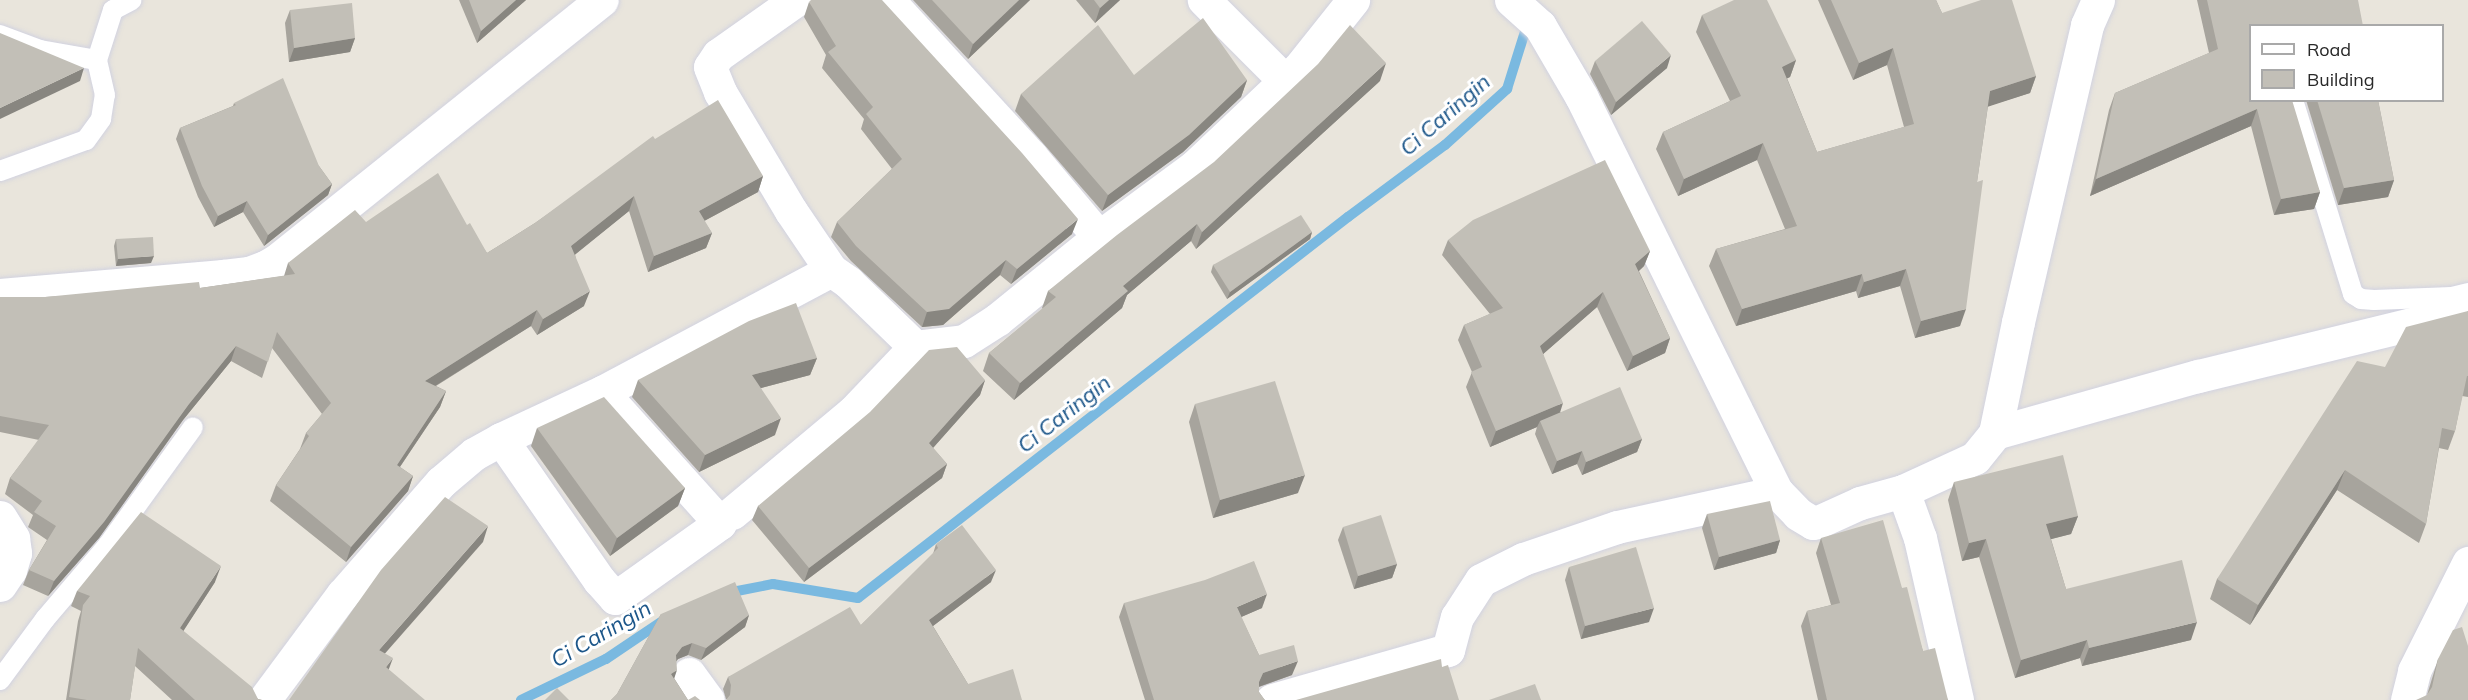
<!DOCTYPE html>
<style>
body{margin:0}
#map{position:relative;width:2468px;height:700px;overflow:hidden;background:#e9e5dc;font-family:Mulish,sans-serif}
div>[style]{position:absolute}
.stream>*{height:10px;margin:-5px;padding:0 5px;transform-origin:5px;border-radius:5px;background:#7ab9e0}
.roads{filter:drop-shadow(0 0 2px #d1d2e0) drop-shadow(0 0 2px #d1d2e0)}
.service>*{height:20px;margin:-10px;padding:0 10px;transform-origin:10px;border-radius:10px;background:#fff}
.minor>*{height:33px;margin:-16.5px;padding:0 16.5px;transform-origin:16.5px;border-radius:16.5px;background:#fff}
.wall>*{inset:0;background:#a7a49d}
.shaded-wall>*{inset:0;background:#888680}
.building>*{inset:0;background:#c2bfb7}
span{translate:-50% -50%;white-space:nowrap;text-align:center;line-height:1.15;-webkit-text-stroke:6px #fff;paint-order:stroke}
.water-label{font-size:22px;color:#1c5689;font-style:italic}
.legend{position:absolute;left:2249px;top:24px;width:195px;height:78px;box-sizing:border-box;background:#fff;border:2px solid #a9a9a9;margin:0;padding:8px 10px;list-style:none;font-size:18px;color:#292929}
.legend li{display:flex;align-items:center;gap:12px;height:30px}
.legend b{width:30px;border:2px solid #a9a9a9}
</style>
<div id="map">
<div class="stream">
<i style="left:727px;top:593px;width:47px;rotate:-11.1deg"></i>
<i style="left:773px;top:584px;width:86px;rotate:9.4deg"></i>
<i style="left:858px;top:598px;width:621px;rotate:-37.87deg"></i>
<i style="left:1348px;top:217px;width:121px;rotate:-36.6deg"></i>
<i style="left:1445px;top:145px;width:84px;rotate:-42.1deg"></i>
<i style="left:1507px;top:89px;width:70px;rotate:-72.6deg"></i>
<i style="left:521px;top:700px;width:94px;rotate:-25.8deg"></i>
<i style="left:606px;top:659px;width:70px;rotate:-33.9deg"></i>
</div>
<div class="roads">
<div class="service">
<i style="left:0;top:35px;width:43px;rotate:20.6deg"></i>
<i style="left:40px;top:50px;width:58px;rotate:10deg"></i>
<i style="left:2293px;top:100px;width:203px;rotate:72.8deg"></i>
<i style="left:2353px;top:294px;width:9px;rotate:32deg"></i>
<i style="left:2361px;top:299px;width:13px;rotate:4deg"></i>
<i style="left:2374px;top:300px;width:78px;rotate:-2.2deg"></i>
<i style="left:2452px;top:297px;width:16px;rotate:-14deg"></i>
<i style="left:0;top:171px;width:91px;rotate:-19.8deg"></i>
<i style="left:86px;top:140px;width:26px;rotate:-54deg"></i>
<i style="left:101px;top:119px;width:24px;rotate:-81deg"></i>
<i style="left:105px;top:95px;width:36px;rotate:-103deg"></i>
<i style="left:97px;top:60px;width:52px;rotate:-72.3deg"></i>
<i style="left:113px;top:10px;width:21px;rotate:-28deg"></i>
<i style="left:0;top:680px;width:76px;rotate:-53.6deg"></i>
<i style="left:45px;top:619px;width:97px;rotate:-49.6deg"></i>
<i style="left:108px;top:545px;width:145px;rotate:-54.2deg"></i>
</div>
<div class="minor">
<i style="left:796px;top:0;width:95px;rotate:144.8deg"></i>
<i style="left:718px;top:55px;width:14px;rotate:124deg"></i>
<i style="left:710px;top:67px;width:27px;rotate:68deg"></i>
<i style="left:720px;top:92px;width:139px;rotate:59.2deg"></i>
<i style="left:791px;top:211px;width:71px;rotate:55.9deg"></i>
<i style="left:888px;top:0;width:212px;rotate:47.5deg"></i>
<i style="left:1031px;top:156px;width:106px;rotate:50deg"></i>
<i style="left:1511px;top:0;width:39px;rotate:42deg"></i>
<i style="left:1540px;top:26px;width:83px;rotate:59.7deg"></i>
<i style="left:1582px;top:98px;width:440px;rotate:63.7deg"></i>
<i style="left:1285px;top:81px;width:19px;rotate:-43deg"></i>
<i style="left:1299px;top:68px;width:87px;rotate:-51.5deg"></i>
<i style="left:0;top:295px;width:224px;rotate:-4.9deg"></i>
<i style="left:223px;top:276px;width:26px;rotate:-7deg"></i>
<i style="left:249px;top:273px;width:17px;rotate:-21deg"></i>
<i style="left:265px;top:267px;width:14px;rotate:-30deg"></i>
<i style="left:277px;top:260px;width:416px;rotate:-38.7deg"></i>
<i style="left:1995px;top:433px;width:211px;rotate:-15.7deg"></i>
<i style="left:2198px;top:376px;width:278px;rotate:-13.7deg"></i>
<i style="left:501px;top:439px;width:172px;rotate:55.2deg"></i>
<i style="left:599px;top:580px;width:24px;rotate:48deg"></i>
<i style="left:615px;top:598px;width:129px;rotate:-35.5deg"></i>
<i style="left:720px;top:523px;width:176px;rotate:-132deg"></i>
<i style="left:1903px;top:491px;width:50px;rotate:70.1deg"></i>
<i style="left:1920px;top:538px;width:166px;rotate:77.1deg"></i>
<i style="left:732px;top:513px;width:158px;rotate:-39.9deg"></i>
<i style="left:853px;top:412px;width:90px;rotate:-46.4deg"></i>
<i style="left:0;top:517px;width:25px;rotate:58deg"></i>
<i style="left:13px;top:538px;width:15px;rotate:82deg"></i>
<i style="left:15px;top:553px;width:18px;rotate:106deg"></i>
<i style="left:10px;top:570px;width:18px;rotate:124deg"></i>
<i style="left:689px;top:674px;width:32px;rotate:54deg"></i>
<i style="left:264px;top:700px;width:131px;rotate:-53.4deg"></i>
<i style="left:342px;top:595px;width:150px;rotate:-48.8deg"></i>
<i style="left:441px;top:482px;width:43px;rotate:-40.3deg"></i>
<i style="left:474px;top:454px;width:31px;rotate:-29deg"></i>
<i style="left:501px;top:439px;width:111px;rotate:-25deg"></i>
<i style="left:602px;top:392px;width:259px;rotate:-28deg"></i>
<i style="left:831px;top:270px;width:21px;rotate:35deg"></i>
<i style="left:848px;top:282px;width:93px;rotate:44.1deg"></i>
<i style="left:915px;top:347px;width:49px;rotate:-7deg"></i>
<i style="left:964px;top:341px;width:40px;rotate:-32.9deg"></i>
<i style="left:998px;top:319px;width:130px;rotate:-39.1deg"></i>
<i style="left:1099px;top:237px;width:119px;rotate:-36.5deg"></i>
<i style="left:1195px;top:166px;width:124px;rotate:-43.4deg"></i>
<i style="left:1285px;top:81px;width:115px;rotate:-135deg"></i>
<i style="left:1272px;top:700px;width:183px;rotate:-15.9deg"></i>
<i style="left:1448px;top:650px;width:34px;rotate:-75deg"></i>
<i style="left:1457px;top:617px;width:44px;rotate:-57deg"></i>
<i style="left:1481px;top:580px;width:47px;rotate:-26.6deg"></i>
<i style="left:1523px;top:559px;width:99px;rotate:-18.8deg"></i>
<i style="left:1617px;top:527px;width:164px;rotate:-12.3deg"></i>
<i style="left:1777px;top:492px;width:30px;rotate:46deg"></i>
<i style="left:1798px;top:514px;width:17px;rotate:31deg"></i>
<i style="left:1813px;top:523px;width:5px;rotate:-11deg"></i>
<i style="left:1818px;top:522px;width:46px;rotate:-24.3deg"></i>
<i style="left:1860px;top:503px;width:45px;rotate:-15.6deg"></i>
<i style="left:1903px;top:491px;width:79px;rotate:-24.6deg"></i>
<i style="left:1975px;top:458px;width:32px;rotate:-51deg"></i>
<i style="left:1995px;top:433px;width:113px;rotate:-78.3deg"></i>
<i style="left:2018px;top:322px;width:305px;rotate:-76.9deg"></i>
<i style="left:2087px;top:25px;width:27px;rotate:-66deg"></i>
<i style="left:2407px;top:700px;width:30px;rotate:-76deg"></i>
<i style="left:2414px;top:671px;width:121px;rotate:-63.4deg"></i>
</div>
</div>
<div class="wall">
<i style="clip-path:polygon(459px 0,526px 0,477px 43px)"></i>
<i style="clip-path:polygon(913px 0,1030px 0,968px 59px)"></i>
<i style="clip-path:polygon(1076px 0,1120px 0,1095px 23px)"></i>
<i style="clip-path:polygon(1818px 0,1936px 0,1942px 13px,2036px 76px,2030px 93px,1988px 106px,1977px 182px,1960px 326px,1915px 338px,1900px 286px,1858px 298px,1856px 291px,1736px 326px,1709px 266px,1716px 249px,1785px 229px,1757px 160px,1678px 196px,1656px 149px,1663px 132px,1730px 101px,1696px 32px,1702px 15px,1796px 60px,1790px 77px,1787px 78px,1817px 152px,1904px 127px,1887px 65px,1853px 80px)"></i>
<i style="clip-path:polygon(2197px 0,2358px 0,2250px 26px,2320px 192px,2314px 209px,2274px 215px,2251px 126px,2090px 196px,2109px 110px,2115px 93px,2209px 53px)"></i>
<i style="clip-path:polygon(809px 2px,1072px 234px,1011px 284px,1000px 275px,943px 325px,922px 327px,851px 261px,831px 237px,837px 222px,892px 169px,861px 129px,864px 119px,822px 68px,826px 55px,804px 17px)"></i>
<i style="clip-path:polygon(290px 10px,355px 38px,350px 52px,289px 62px,285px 23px)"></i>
<i style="clip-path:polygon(1595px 61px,1667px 68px,1611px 115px,1590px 74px)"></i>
<i style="clip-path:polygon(1134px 75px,1247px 80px,1241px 97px,1183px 152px,1102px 211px,1015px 111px,1021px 94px)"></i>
<i style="clip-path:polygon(1380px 81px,1196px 249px,1191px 241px,1127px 295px,1122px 308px,1014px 400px,983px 371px,989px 353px,1043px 309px,1042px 308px,1048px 291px)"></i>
<i style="clip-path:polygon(2306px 100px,2378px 100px,2394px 180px,2388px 197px,2338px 205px)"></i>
<i style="clip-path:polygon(234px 103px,319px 166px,332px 184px,328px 195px,264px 246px,243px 212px,214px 227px,198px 197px,176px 139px,180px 128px,233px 106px)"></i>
<i style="clip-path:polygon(655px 139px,763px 176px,758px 192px,704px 221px,712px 233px,706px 248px,648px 272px,629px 211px,575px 254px,584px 306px,537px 335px,531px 326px,436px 386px,446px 391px,440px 407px,400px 467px,413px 476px,408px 491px,346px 562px,270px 501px,276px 485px,300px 449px,306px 433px,322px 414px,272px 348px,262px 378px,231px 361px,183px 420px,99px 538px,48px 596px,23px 585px,29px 570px,47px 540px,28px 527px,33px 515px,5px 494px,10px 478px,39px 440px,0 432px,0 297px,45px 297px,200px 288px,284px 276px,288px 263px,366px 222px,467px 225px,487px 253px,535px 223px)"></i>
<i style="clip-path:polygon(1312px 232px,1310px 239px,1227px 299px,1211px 272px,1213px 265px)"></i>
<i style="clip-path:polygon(116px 239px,151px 263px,116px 266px,114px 246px)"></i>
<i style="clip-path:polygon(1448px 240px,1650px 251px,1644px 266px,1639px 271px,1670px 338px,1665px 353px,1627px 371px,1597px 307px,1543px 354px,1560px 412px,1642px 439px,1637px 452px,1582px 475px,1577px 464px,1552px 474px,1535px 434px,1537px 427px,1490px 447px,1466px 387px,1472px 372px,1458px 340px,1464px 325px,1490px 314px,1442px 255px)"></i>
<i style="clip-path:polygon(2468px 311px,2468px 397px,2462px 396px,2455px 431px,2448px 450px,2439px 448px,2426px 524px,2419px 543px,2337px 490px,2250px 625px,2210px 599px,2217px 579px)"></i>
<i style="clip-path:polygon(817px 358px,810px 375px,761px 388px,775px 435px,699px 472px,632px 397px,638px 380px)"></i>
<i style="clip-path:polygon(985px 380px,980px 395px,933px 448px,947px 464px,942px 478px,804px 582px,752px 520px,758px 506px)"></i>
<i style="clip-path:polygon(1195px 404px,1298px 493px,1213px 518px,1189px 422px)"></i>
<i style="clip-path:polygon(537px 428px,685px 488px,678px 506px,610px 556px,531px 446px)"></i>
<i style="clip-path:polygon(1954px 482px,2078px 516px,2071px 534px,2051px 539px,2066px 589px,2191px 640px,2082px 666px,2080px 658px,2015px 678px,1979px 557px,1962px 561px,1948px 500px)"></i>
<i style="clip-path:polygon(1707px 514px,1780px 540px,1776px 553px,1714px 570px,1702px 528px)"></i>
<i style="clip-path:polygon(1343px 527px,1397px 564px,1392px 578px,1354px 589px,1338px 540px)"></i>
<i style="clip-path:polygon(1821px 538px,1902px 588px,1923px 651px,1948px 700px,1818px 700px,1801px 626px,1807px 611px,1831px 605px,1816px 553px)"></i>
<i style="clip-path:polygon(936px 544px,991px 582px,933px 626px,968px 684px,726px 699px,723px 689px,728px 677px,861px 625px,933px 554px)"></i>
<i style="clip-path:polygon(1569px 567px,1649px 622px,1581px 639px,1565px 580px)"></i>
<i style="clip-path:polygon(215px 582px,183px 631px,258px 699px,262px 700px,172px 700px,135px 666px,130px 700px,66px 700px,78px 621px,81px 611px,71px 606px,77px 591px)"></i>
<i style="clip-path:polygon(1124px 603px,1262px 608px,1241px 617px,1259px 655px,1292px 675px,1259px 687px,1259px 692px,1264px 699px,1265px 700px,1145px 700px,1119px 617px)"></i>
<i style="clip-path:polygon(661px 614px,749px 615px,745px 627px,701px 660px,688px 655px,678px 659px,676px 661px,674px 678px,688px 700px,700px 700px,611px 700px,617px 694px)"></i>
<i style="clip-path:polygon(2468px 646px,2427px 695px,2438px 659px)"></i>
</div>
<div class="shaded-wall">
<i style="clip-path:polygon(516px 0,526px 0,477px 43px,481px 31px)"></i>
<i style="clip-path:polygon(1019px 0,1030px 0,968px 59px,973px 44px)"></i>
<i style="clip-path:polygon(1109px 0,1120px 0,1095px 23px,1100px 8px)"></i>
<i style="clip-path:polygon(355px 38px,350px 52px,289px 62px,294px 48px)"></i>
<i style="clip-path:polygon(1893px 48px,1887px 65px,1853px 80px,1859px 63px)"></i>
<i style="clip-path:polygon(1671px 55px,1667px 68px,1611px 115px,1616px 102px)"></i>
<i style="clip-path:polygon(1796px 60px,1790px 77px,1776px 84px,1782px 67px)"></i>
<i style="clip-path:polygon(1386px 63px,1380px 81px,1196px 249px,1202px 232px)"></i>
<i style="clip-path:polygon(84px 68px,80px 81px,0 119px,0 108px)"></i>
<i style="clip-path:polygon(2036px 76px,2030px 93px,1984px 108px,1990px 91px)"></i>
<i style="clip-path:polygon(1247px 80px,1241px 97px,1183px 152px,1102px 211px,1108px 195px)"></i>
<i style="clip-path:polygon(2257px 109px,2251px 126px,2090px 196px,2096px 179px)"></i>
<i style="clip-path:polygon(1763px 143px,1757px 160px,1678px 196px,1684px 179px)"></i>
<i style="clip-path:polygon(763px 176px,758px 192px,693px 227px,699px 211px)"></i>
<i style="clip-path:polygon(2394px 180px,2388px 197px,2338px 205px,2344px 188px)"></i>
<i style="clip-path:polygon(332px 184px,328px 195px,264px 246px,268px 235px)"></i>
<i style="clip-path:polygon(2320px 192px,2314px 209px,2274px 215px,2281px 199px)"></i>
<i style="clip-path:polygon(634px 196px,629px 211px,566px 262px,571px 246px)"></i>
<i style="clip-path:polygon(247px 201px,243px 212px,214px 227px,218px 216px)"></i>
<i style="clip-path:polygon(1078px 219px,1072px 234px,1011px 284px,1017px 269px)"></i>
<i style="clip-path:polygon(1197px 224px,1191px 241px,1127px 295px,1122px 308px,1014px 400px,1020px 383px,1123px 286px)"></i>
<i style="clip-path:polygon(1312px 232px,1310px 239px,1227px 299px,1230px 292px)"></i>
<i style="clip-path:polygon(712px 233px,706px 248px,648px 272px,654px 256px)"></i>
<i style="clip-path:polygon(1650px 251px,1644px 266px,1630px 279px,1635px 264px)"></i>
<i style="clip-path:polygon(154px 256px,151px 263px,116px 266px,118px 259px)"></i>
<i style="clip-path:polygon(1006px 260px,1000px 275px,943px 325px,922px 327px,927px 312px)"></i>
<i style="clip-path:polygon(1906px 269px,1900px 286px,1858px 298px,1864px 282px)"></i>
<i style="clip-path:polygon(1862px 274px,1856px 291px,1736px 326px,1742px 309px)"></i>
<i style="clip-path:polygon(590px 291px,584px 306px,537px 335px,543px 319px)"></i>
<i style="clip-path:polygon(1603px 292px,1597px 307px,1534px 362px,1540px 346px)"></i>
<i style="clip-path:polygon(1966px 309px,1960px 326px,1915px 338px,1921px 321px)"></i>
<i style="clip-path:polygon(537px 310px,531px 326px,419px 396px,425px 381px)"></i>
<i style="clip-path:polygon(1670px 338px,1665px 353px,1627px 371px,1633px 356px)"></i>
<i style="clip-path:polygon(236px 346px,231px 361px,183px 420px,99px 538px,48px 596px,54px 581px,189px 404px)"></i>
<i style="clip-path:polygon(817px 358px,810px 375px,746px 392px,752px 375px)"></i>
<i style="clip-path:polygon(985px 380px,980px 395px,924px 458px,929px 443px)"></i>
<i style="clip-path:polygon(446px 391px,440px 407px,391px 480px,397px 465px)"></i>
<i style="clip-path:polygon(1563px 403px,1558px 419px,1540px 421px,1537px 427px,1490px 447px,1496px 431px)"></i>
<i style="clip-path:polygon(781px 418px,775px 435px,699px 472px,705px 455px)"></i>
<i style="clip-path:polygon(1642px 439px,1637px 452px,1582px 475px,1586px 462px)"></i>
<i style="clip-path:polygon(1582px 451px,1577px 464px,1552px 474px,1557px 461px)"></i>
<i style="clip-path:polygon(947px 464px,942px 478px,804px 582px,809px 568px)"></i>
<i style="clip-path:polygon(2345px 470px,2337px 490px,2250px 625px,2258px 605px)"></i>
<i style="clip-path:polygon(1305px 475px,1298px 493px,1213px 518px,1220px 500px)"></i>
<i style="clip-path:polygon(413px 476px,408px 491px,346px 562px,351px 547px)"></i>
<i style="clip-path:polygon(685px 488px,678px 506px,610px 556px,617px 538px)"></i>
<i style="clip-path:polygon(2078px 516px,2071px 534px,2040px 542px,2046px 524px)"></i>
<i style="clip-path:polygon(488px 526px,483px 542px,374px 666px,379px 650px)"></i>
<i style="clip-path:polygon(1986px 539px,1979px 557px,1962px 561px,1969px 543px)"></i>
<i style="clip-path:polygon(1780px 540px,1776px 553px,1714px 570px,1719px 557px)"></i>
<i style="clip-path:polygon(1397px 564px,1392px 578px,1354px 589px,1358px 576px)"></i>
<i style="clip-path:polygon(221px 566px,215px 582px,175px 644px,180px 628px)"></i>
<i style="clip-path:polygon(996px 570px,991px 582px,925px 632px,929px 620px)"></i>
<i style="clip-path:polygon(1267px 594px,1262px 608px,1232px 621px,1237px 607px)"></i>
<i style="clip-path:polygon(1654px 608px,1649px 622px,1581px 639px,1585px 626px)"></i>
<i style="clip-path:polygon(749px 615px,745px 627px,701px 660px,706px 648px)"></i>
<i style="clip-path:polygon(2197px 622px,2191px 640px,2082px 666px,2089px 648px)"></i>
<i style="clip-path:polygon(2087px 640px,2080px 658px,2015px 678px,2021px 660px)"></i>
<i style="clip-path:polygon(692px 643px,688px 655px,678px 659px,672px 667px,676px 655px,682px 647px)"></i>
<i style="clip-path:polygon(393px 658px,387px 674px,386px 667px)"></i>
<i style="clip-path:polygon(1298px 661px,1292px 675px,1258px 687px,1259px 682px,1263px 673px)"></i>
<i style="clip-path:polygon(677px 670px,673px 682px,671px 674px)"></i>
</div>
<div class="building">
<i style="clip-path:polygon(469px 0,516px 0,481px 31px)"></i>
<i style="clip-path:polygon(811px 0,882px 0,1022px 153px,1078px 219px,1017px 269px,1006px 260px,949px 309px,927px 312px,856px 246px,837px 222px,902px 159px,866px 114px,873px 107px,828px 52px,836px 46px,809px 2px)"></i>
<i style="clip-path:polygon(932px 0,1019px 0,973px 44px)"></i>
<i style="clip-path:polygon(1094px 0,1109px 0,1100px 8px)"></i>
<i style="clip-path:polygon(1734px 0,1767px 0,1796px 60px,1782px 67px,1817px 152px,1914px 124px,1893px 48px,1859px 63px,1831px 0,1936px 0,1942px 13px,1981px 0,2012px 0,2036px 76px,1990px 91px,1977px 182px,1983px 180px,1966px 309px,1921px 321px,1906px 269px,1864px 282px,1862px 274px,1742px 309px,1716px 249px,1797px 226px,1763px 143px,1684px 179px,1663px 132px,1741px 96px,1702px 15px)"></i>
<i style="clip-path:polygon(2207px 0,2358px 0,2363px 26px,2250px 26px,2250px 100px,2292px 100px,2320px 192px,2281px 199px,2257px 109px,2096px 179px,2115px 93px,2218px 49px)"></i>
<i style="clip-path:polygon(352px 3px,355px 38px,294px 48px,290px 10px)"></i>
<i style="clip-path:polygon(1203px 18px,1247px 80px,1189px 135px,1108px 195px,1021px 94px,1098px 25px,1134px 75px)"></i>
<i style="clip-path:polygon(1642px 21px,1671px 55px,1616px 102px,1595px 61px)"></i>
<i style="clip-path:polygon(1350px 25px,1386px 63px,1202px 232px,1197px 224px,1123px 286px,1128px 291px,1020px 383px,989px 353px,1056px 297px,1048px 291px,1117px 235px,1214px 162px,1318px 64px)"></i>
<i style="clip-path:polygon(0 33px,84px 68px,0 108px)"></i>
<i style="clip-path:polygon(283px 78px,319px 166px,332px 184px,268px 235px,247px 201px,218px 216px,202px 186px,180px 128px,236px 105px,234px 103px)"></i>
<i style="clip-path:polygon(718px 100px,763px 176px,699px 211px,712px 233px,654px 256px,634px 196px,571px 246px,590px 291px,543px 319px,537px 310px,425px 381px,446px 391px,397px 465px,413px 476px,351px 547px,276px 485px,309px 436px,306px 433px,331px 403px,277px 332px,268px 362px,236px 346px,189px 404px,104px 522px,54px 581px,29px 570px,56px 526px,34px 512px,42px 501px,10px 478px,49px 425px,0 416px,0 297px,45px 297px,199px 282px,200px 288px,295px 274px,288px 263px,355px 210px,366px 222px,438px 173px,467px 225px,470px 223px,487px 253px,535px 223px,653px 136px,655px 139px)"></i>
<i style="clip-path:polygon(2317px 100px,2378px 100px,2394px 180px,2344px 188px)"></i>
<i style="clip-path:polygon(1605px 160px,1650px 251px,1635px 264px,1670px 338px,1633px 356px,1603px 292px,1540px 346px,1563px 403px,1496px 431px,1471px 372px,1482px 367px,1464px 325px,1503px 308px,1448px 240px,1473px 220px)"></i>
<i style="clip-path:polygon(1301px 215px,1312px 232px,1230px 292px,1213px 265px)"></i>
<i style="clip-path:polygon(153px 237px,154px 256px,118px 259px,116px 239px)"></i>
<i style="clip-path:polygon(796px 303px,817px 358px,752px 375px,781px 418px,705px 455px,638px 380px,749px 321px)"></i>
<i style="clip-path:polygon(2468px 311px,2468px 376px,2467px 376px,2455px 431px,2442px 428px,2426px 524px,2345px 470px,2258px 605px,2217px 579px,2357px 361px,2385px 367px,2406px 327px)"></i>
<i style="clip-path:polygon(957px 347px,985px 380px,929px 443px,947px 464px,809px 568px,758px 506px,870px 412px,929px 350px)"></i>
<i style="clip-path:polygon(1275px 381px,1305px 475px,1220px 500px,1195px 404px)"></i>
<i style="clip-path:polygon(1620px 387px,1642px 439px,1586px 462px,1582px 451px,1557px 461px,1540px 421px)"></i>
<i style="clip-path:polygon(604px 397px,685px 488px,617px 538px,537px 428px)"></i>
<i style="clip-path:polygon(2063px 455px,2078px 516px,2046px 524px,2066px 589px,2182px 560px,2197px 622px,2089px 648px,2087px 640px,2021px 660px,1986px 539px,1969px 543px,1954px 482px)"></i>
<i style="clip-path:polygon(445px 497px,488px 526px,379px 650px,393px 658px,386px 667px,425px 700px,289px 700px,381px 570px)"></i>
<i style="clip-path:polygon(1770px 501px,1780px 540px,1719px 557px,1707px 514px)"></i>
<i style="clip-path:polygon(141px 512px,221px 566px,180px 628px,252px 687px,258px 699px,262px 700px,195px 700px,138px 648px,130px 700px,87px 700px,69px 697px,83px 605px,90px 596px,77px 591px)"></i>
<i style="clip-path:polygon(1381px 515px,1397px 564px,1358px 576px,1343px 527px)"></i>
<i style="clip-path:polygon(1883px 520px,1902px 588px,1907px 587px,1923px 651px,1935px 648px,1948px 700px,1827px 700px,1807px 611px,1840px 603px,1821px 538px)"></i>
<i style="clip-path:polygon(962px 525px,996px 570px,929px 620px,968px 684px,1013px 669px,1022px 700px,726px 700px,730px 695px,731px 685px,728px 677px,850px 607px,861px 625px,938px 548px,936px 544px)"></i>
<i style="clip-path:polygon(1636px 547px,1654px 608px,1585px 626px,1569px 567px)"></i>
<i style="clip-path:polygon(1254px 561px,1267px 594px,1237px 607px,1259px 655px,1294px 645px,1298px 661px,1263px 673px,1259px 682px,1259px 692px,1264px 699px,1265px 700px,1154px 700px,1124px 603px,1205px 580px)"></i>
<i style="clip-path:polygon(735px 582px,749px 615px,706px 648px,692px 643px,682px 647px,676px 655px,677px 670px,671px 674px,688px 700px,695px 696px,700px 700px,611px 700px,617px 694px,661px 614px)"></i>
<i style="clip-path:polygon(2462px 627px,2468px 646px,2468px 700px,2416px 700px,2427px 695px,2432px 687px,2438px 659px,2453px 630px)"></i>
<i style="clip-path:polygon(1441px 659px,1442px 667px,1448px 665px,1459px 700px,1296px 700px)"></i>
<i style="clip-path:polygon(1535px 684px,1541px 700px,1489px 700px)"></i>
<i style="clip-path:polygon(557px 688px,569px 700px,545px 700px)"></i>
</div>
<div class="water-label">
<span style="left:1445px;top:115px;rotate:-41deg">Ci Caringin</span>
<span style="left:1064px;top:414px;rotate:-38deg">Ci Caringin</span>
<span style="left:601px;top:634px;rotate:-30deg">Ci Caringin</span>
</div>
<ul class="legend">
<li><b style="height:8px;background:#fff"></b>Road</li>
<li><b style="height:16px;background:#c2bfb7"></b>Building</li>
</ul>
</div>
